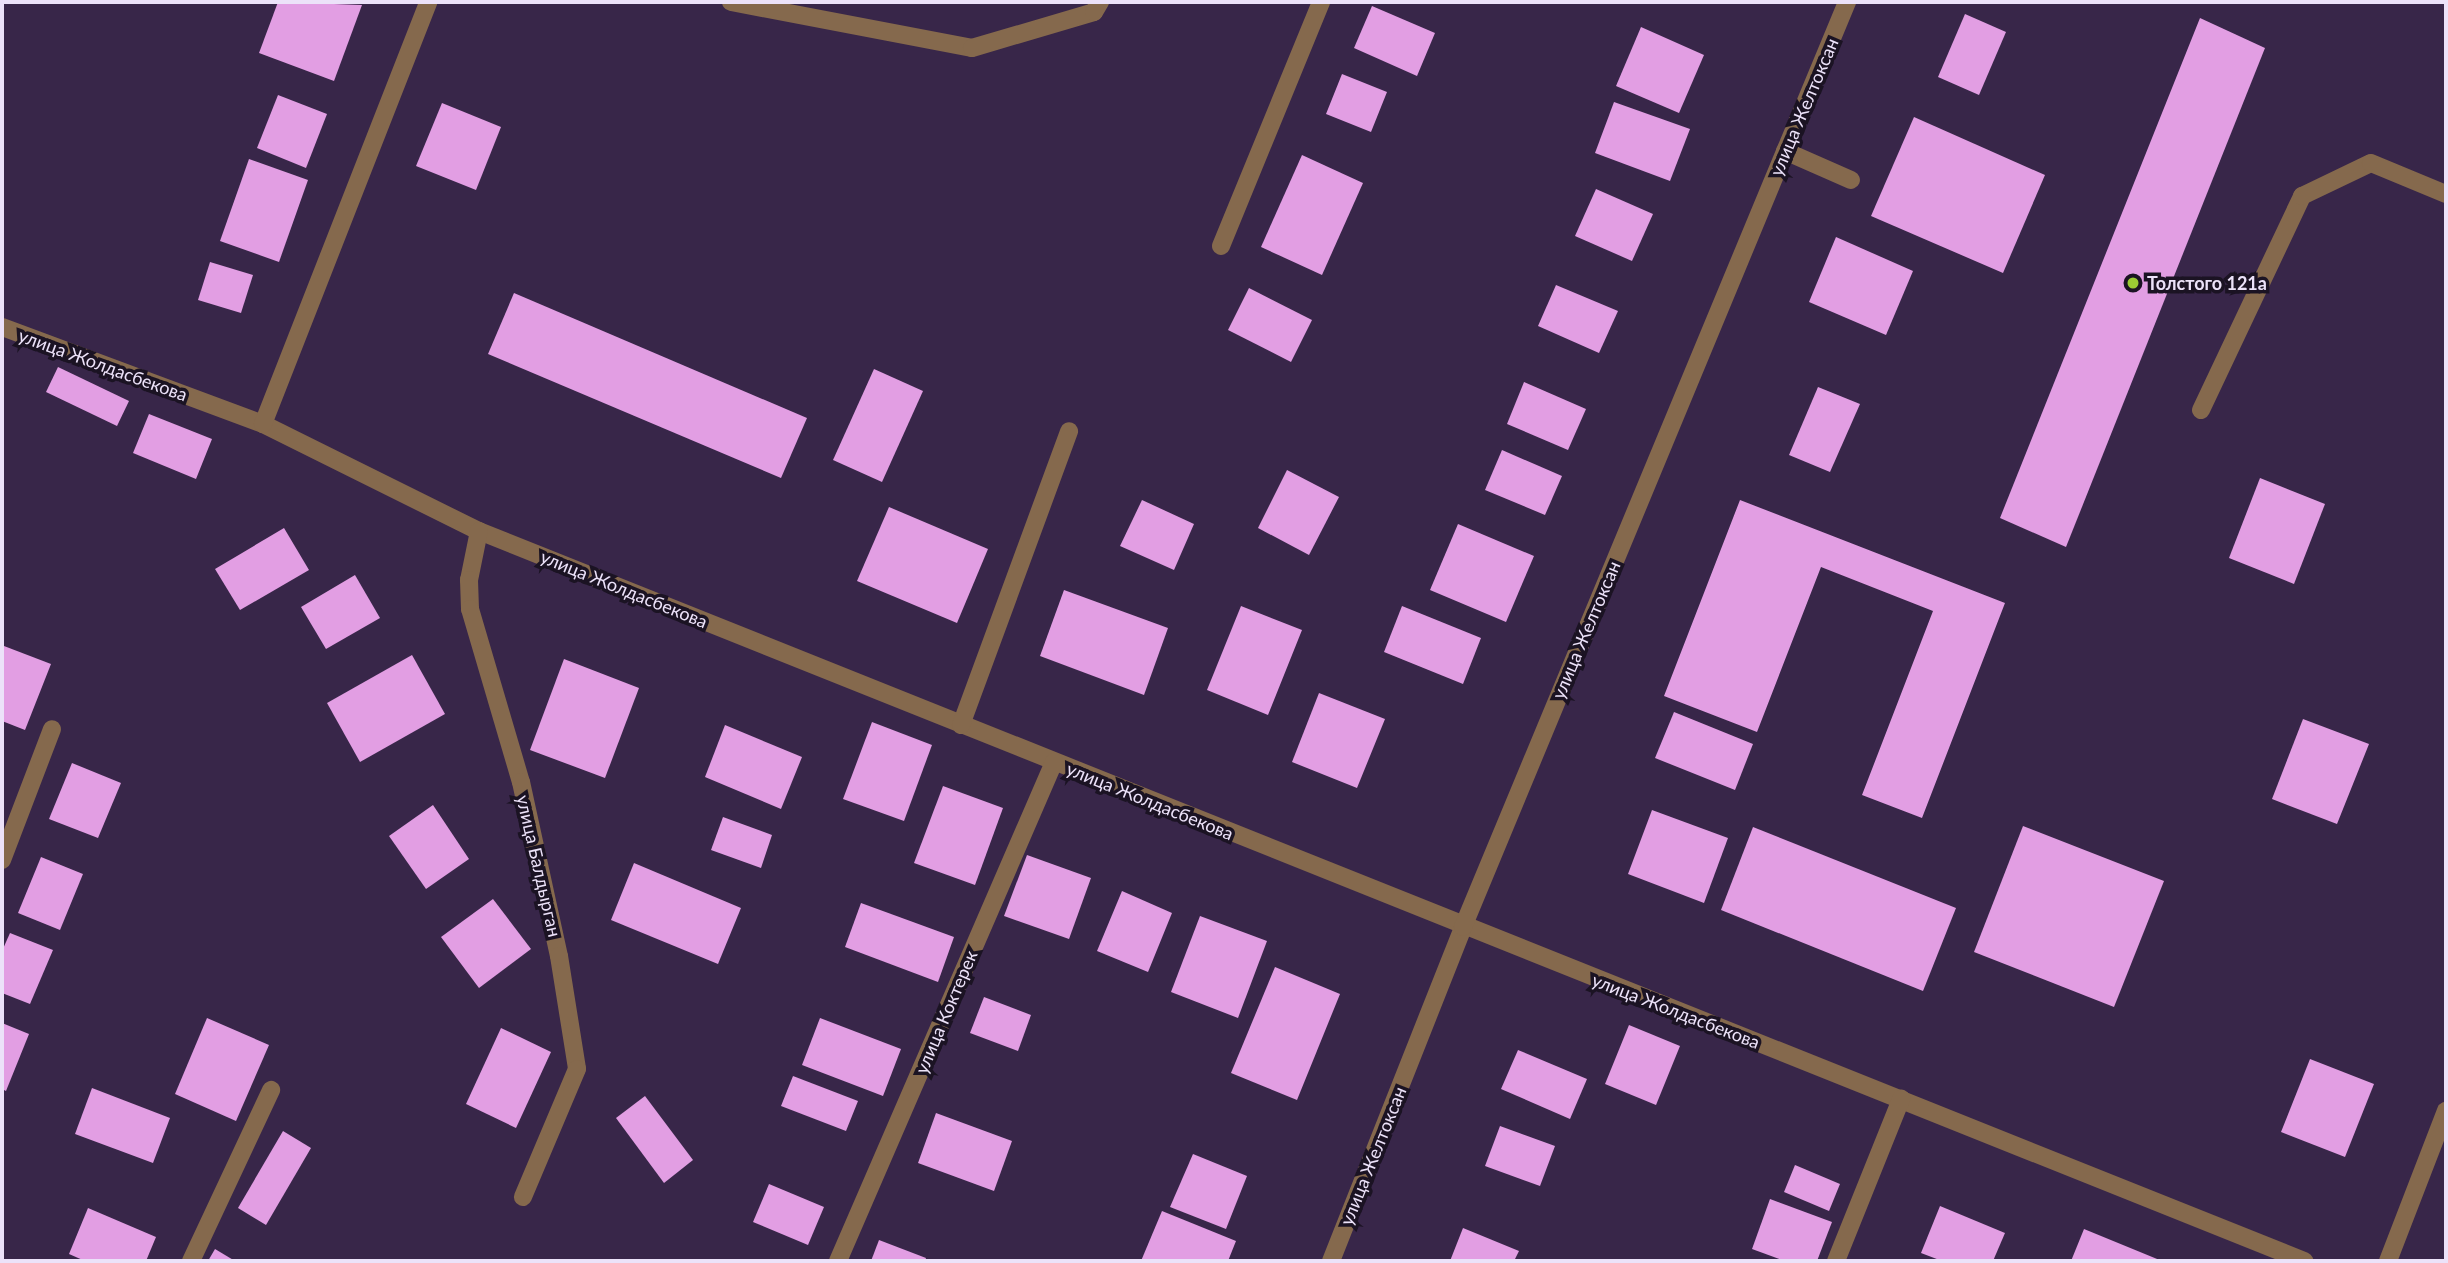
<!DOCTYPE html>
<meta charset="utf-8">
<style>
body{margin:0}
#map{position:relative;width:2448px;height:1263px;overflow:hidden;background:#382649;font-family:Lato,sans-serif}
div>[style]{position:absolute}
.building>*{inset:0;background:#e29ee3}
.minor>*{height:18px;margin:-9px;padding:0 9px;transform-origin:9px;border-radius:9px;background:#85694d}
.dots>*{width:19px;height:19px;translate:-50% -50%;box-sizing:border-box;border:4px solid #1b1323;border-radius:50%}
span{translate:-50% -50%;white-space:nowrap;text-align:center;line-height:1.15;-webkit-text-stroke:7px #1b1323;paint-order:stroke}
.street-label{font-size:18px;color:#ece2f9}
.poi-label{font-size:18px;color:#ece2f9;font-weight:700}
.left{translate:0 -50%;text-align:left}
.frame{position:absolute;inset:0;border:4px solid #ece2f9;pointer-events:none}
</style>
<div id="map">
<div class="building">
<i style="clip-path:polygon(278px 2px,362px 5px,334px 81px,259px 53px)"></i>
<i style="clip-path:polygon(1372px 6px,1435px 33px,1417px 76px,1354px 48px)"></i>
<i style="clip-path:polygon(1965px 14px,2006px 32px,1979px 95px,1938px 77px)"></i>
<i style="clip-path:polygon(2200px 18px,2265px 48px,2066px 547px,2000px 518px)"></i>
<i style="clip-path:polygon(1641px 27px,1704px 55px,1679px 113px,1616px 86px)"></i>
<i style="clip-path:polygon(1342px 74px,1387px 92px,1371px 132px,1326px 114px)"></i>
<i style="clip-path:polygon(278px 95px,327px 114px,306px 168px,257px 148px)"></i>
<i style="clip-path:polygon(1614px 102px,1690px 129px,1670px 181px,1595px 153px)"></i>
<i style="clip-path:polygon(442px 103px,501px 127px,476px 190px,416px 166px)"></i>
<i style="clip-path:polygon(1914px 117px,2045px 175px,2003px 273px,1871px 216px)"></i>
<i style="clip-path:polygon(1302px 155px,1363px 183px,1322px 275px,1261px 247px)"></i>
<i style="clip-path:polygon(249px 159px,308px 180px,279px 262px,220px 241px)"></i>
<i style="clip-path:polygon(1596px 189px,1653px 214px,1632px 261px,1575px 236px)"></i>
<i style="clip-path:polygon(1836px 237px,1913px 271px,1886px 335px,1809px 302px)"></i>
<i style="clip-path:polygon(210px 262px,253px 275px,241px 313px,198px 300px)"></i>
<i style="clip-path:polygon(1556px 285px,1618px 311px,1599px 353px,1538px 326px)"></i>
<i style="clip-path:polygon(1249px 288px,1312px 320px,1291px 362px,1228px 330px)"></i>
<i style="clip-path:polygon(514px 293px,807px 418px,781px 478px,488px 354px)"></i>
<i style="clip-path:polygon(58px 367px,129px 401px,117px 426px,46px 392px)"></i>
<i style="clip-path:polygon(874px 369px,923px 391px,882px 482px,833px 460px)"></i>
<i style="clip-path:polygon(1524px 382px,1586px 409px,1568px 450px,1507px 424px)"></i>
<i style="clip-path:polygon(1818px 387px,1860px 404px,1830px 472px,1789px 455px)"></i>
<i style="clip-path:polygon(149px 414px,212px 439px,196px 479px,133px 453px)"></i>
<i style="clip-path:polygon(1502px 450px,1562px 476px,1545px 515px,1485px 490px)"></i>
<i style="clip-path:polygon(1287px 470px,1339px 497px,1309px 555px,1258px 528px)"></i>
<i style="clip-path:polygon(2260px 478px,2325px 504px,2294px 584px,2229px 558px)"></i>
<i style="clip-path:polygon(1142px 500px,1194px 524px,1174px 570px,1120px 546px)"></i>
<i style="clip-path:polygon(1740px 500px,2005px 603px,1922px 818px,1862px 795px,1933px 611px,1821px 567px,1757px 732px,1664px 696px)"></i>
<i style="clip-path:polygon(889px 507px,988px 549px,957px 623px,857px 581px)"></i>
<i style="clip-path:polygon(1458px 524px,1534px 556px,1506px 622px,1430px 590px)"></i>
<i style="clip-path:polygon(284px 528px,309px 570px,240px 610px,215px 569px)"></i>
<i style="clip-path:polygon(355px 575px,380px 618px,326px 649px,301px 607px)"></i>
<i style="clip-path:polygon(1064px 590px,1168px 628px,1144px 695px,1040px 656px)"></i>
<i style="clip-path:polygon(1241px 606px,1302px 630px,1268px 715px,1207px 690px)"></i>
<i style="clip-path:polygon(1402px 606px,1481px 638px,1463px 684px,1384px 652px)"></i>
<i style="clip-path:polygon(4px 646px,51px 664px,25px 730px,2px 721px)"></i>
<i style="clip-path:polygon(412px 655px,445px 714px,360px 762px,327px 703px)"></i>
<i style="clip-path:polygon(564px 659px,639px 688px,605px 778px,530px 750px)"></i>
<i style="clip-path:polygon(1319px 693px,1385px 719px,1357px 788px,1292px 762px)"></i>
<i style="clip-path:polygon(1674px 712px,1753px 744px,1735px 790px,1655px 758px)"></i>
<i style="clip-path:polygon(2303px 719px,2369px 744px,2337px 824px,2272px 799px)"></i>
<i style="clip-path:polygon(872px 722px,932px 745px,904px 821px,843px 799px)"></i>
<i style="clip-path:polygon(725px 725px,802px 757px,781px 809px,705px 777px)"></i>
<i style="clip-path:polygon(72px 763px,121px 783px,98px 838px,49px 819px)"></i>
<i style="clip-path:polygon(943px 786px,1003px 808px,975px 885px,914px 863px)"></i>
<i style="clip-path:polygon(433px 805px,469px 859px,426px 889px,389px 836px)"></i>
<i style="clip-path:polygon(1652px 810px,1728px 838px,1704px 903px,1628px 874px)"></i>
<i style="clip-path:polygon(723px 817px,772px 835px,761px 868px,711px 850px)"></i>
<i style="clip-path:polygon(2023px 826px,2164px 881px,2114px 1007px,1974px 952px)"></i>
<i style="clip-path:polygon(1753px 827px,1956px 908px,1923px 991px,1721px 910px)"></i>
<i style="clip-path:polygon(1027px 855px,1091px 878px,1069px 939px,1004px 916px)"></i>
<i style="clip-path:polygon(41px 857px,83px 874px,60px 930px,18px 913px)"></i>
<i style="clip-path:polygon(634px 863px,741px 908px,718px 964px,611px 920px)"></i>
<i style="clip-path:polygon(1122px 891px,1172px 913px,1148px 972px,1097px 951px)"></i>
<i style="clip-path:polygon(493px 899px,531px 949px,479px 988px,441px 937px)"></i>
<i style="clip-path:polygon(861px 903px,954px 937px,938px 982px,845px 947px)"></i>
<i style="clip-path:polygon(1200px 916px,1267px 941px,1238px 1018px,1171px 992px)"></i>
<i style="clip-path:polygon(10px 933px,53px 950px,30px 1004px,2px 993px,2px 951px)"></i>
<i style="clip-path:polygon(1275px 967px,1340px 994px,1297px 1100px,1231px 1073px)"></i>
<i style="clip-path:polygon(984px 997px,1031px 1015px,1018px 1051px,970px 1033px)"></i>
<i style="clip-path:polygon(207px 1018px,269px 1045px,236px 1121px,175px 1094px)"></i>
<i style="clip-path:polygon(820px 1018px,901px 1049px,883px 1096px,802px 1065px)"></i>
<i style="clip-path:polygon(2px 1023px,29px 1034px,6px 1091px,2px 1089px)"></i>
<i style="clip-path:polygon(1629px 1025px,1680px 1046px,1656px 1105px,1605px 1084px)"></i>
<i style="clip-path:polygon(501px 1028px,551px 1052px,516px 1128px,466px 1104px)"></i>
<i style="clip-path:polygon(1518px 1050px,1587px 1079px,1570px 1119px,1501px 1089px)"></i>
<i style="clip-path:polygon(2310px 1059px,2374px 1084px,2345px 1157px,2281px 1132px)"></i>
<i style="clip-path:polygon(793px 1076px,858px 1101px,846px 1131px,781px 1106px)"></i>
<i style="clip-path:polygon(92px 1088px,170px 1118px,153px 1163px,75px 1134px)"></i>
<i style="clip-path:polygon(645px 1096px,693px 1160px,664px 1183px,616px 1118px)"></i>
<i style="clip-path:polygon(936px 1113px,1012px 1141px,994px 1191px,918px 1163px)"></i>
<i style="clip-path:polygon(1500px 1126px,1555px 1146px,1540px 1186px,1485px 1166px)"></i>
<i style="clip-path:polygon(283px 1131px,311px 1148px,266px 1225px,238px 1208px)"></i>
<i style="clip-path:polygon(1193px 1154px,1247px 1176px,1226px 1229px,1170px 1207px)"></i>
<i style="clip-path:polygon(1795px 1165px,1840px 1184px,1829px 1211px,1784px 1192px)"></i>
<i style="clip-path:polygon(769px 1184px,824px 1207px,808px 1245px,753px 1222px)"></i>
<i style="clip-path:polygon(1770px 1199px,1832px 1222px,1817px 1261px,1785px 1261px,1752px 1249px)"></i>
<i style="clip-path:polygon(1940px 1206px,2005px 1233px,1993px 1261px,1942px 1261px,1921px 1253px)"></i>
<i style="clip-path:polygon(88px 1208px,156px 1237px,146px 1261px,85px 1261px,69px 1254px)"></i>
<i style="clip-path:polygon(1162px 1211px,1236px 1241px,1228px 1261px,1141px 1261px)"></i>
<i style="clip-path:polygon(1463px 1228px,1519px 1251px,1514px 1261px,1450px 1261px)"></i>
<i style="clip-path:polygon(2084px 1229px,2162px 1261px,2071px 1261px)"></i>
<i style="clip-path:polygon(879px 1240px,926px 1258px,925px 1261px,871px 1261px)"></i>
<i style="clip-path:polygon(215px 1249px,235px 1261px,208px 1261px)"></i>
</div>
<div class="minor">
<i style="left:731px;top:2px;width:245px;rotate:10.8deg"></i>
<i style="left:972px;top:48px;width:127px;rotate:-16.4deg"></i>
<i style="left:1094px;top:12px;width:12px;rotate:-59deg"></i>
<i style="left:1785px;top:151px;width:72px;rotate:23.7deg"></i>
<i style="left:1221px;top:246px;width:264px;rotate:-67.7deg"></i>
<i style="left:2px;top:327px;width:278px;rotate:20.4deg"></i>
<i style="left:263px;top:424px;width:241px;rotate:26.4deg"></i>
<i style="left:479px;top:531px;width:1966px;rotate:21.8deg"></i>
<i style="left:2201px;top:410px;width:237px;rotate:-64.7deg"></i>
<i style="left:2302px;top:196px;width:76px;rotate:-25.6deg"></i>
<i style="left:2371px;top:163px;width:81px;rotate:22.5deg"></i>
<i style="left:263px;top:424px;width:453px;rotate:-68.6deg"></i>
<i style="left:479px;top:531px;width:50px;rotate:101.5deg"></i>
<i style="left:469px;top:580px;width:29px;rotate:88deg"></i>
<i style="left:470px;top:609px;width:180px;rotate:73.6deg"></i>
<i style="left:521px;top:782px;width:178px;rotate:77.7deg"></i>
<i style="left:559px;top:956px;width:114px;rotate:80.9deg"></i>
<i style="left:577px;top:1069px;width:139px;rotate:112.9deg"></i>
<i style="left:961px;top:725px;width:313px;rotate:-69.8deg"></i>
<i style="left:2px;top:860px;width:140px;rotate:-69.1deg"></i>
<i style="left:191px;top:1261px;width:189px;rotate:-64.9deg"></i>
<i style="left:838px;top:1261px;width:544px;rotate:-66.59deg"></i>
<i style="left:1331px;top:1261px;width:359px;rotate:-68.4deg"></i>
<i style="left:1463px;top:927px;width:1002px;rotate:-67.45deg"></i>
<i style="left:1836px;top:1261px;width:175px;rotate:-68.1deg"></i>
<i style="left:2388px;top:1261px;width:161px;rotate:-68.9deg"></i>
</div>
<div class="dots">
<i style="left:2133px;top:283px;background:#9bcb33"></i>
</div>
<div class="street-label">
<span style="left:1804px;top:107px;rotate:-67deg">улица Желтоксан</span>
<span style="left:103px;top:365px;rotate:20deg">улица Жолдасбекова</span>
<span style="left:624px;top:589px;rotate:22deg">улица Жолдасбекова</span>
<span style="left:1586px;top:630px;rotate:-67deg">улица Желтоксан</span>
<span style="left:1150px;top:801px;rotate:22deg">улица Жолдасбекова</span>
<span style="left:539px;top:866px;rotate:77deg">улица Балдырган</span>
<span style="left:1676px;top:1011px;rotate:21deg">улица Жолдасбекова</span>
<span style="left:946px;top:1012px;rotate:-67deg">улица Коктерек</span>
<span style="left:1373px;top:1156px;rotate:-68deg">улица Желтоксан</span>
</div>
<div class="poi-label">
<span class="left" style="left:2147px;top:283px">Толстого 121а</span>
</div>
<div class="frame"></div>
</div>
